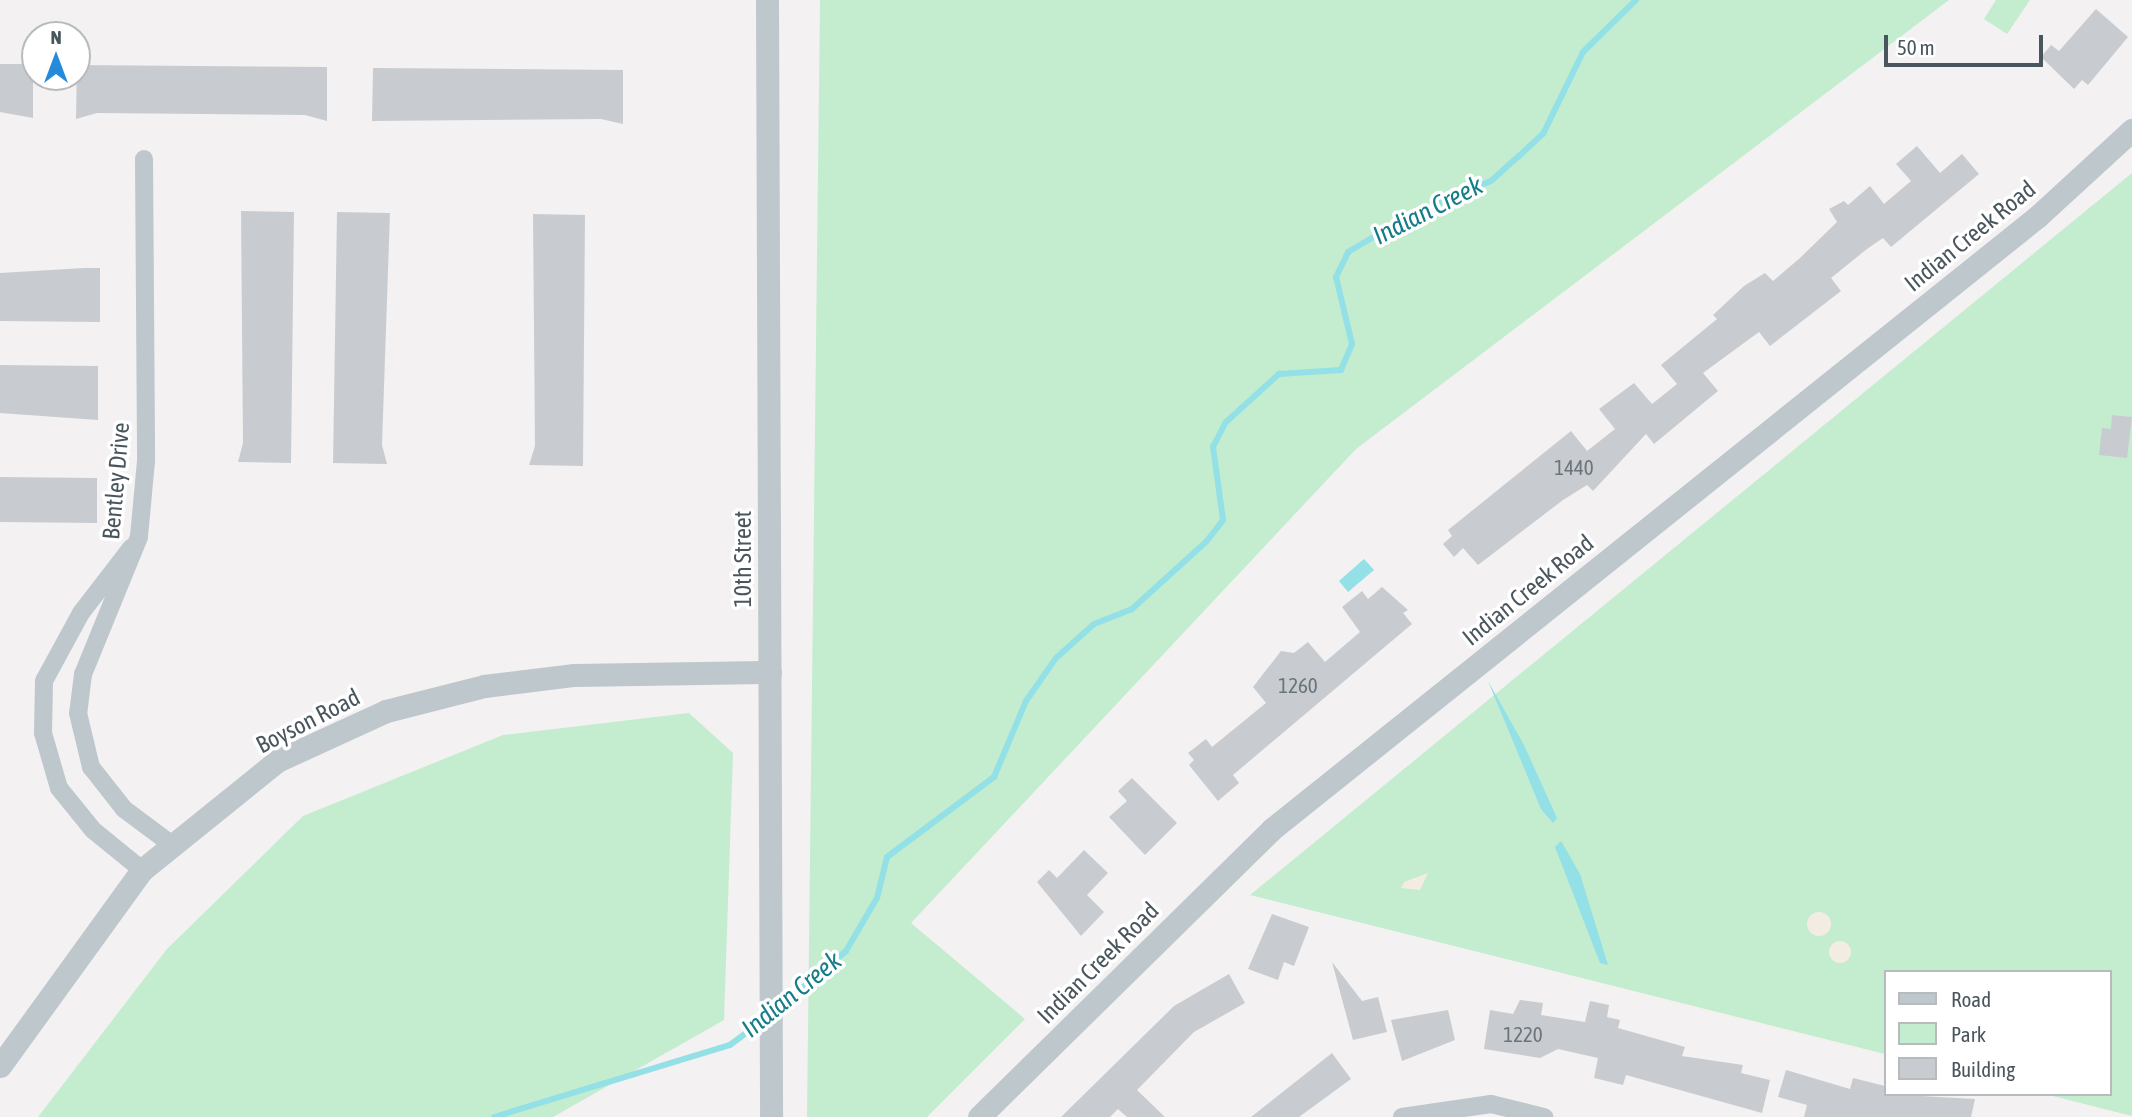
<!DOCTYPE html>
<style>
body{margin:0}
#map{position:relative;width:2132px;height:1117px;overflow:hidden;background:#f3f1f1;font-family:"Asap Condensed",sans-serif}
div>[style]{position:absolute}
.green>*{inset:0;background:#c3edce}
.sand>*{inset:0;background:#f3ece3}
.round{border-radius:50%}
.water>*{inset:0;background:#93e0e7}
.stream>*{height:6px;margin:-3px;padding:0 3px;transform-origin:3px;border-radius:3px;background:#93e0e7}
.building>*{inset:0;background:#c8ccd0}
.minor>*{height:18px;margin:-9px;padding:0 9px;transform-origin:9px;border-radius:9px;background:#bdc7cc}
.tertiary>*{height:23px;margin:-11.5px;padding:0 11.5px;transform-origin:11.5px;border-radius:11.5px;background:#bdc7cc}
span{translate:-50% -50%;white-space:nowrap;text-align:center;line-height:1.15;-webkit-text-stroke:7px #fff;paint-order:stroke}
.number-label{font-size:21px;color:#6a747a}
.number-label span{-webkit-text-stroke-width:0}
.street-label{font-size:24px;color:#4a565d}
.water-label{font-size:26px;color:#157d87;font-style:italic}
.legend{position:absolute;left:1884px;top:970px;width:228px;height:126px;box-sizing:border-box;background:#fff;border:2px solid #b7bbbe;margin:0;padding:9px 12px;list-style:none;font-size:21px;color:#4a565d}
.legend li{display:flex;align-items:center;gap:14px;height:35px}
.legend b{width:35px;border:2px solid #b7bbbe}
.north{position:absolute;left:21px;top:21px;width:70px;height:70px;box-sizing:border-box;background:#fff;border:2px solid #b7bbbe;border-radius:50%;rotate:0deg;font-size:19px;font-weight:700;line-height:28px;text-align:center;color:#4a565d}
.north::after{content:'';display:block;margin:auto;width:24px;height:32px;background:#258ad9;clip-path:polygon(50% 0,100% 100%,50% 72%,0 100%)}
.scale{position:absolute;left:1884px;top:35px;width:159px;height:32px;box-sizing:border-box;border:4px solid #4a565d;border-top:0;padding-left:9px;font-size:21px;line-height:24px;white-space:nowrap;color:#4a565d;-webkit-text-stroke:5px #fff;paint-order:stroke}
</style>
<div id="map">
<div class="green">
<i style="clip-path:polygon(820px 0,1949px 0,1356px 449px,911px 923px,1025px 1019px,927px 1117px,807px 1117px)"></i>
<i style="clip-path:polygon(1996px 0,2030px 0,2007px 34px,1984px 19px)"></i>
<i style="clip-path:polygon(2132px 173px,2132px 1116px,2045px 1094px,2109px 1094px,2109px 972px,1885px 972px,1885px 1054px,1250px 895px)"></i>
<i style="clip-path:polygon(689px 713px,733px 753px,724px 1020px,553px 1117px,38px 1117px,167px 949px,303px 816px,503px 735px)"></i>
</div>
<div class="sand">
<i style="clip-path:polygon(1428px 873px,1420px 890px,1401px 888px,1404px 882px)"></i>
<i class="round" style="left:1807px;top:912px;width:24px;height:24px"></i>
<i class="round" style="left:1829px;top:941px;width:22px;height:22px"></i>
</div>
<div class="water">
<i style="clip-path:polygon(1364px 559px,1374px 570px,1348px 592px,1339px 581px)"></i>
<i style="clip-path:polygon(1488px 681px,1524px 745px,1557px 818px,1553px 823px,1541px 809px)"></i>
<i style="clip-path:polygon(1561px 841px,1580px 874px,1608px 965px,1600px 963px,1555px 847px)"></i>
</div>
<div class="stream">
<i style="left:777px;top:1009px;width:90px;rotate:-40deg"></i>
<i style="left:846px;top:951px;width:61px;rotate:-59.7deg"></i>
<i style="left:877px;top:898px;width:42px;rotate:-76.3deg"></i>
<i style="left:887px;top:857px;width:134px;rotate:-36.8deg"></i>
<i style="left:994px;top:777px;width:82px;rotate:-67.2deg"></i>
<i style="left:1026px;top:701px;width:52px;rotate:-55.1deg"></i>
<i style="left:1056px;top:658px;width:51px;rotate:-41.8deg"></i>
<i style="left:1094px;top:624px;width:41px;rotate:-21.5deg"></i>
<i style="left:1132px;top:609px;width:100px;rotate:-42.2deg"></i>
<i style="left:1206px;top:542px;width:28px;rotate:-52deg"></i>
<i style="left:1223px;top:520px;width:74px;rotate:-97.8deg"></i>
<i style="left:1213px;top:447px;width:28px;rotate:-63deg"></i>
<i style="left:1226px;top:422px;width:72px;rotate:-42.2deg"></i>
<i style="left:1279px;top:374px;width:62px;rotate:-3.7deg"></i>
<i style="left:1341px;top:370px;width:28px;rotate:-67deg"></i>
<i style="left:1352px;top:344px;width:69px;rotate:-103.4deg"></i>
<i style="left:1336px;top:277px;width:28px;rotate:-64deg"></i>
<i style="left:1348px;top:252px;width:79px;rotate:-30.5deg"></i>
<i style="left:1416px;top:212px;width:81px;rotate:-22.5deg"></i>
<i style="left:1491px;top:181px;width:38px;rotate:-42deg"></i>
<i style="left:1519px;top:156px;width:33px;rotate:-43deg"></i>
<i style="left:1543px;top:134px;width:91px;rotate:-64deg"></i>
<i style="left:1583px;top:52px;width:74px;rotate:-44.5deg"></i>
<i style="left:494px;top:1117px;width:247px;rotate:-17deg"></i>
<i style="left:730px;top:1045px;width:45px;rotate:-36.9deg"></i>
</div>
<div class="building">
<i style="clip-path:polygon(2096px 9px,2128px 37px,2088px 85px,2082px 80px,2074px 89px,2041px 57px,2051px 45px,2059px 51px)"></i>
<i style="clip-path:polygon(0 64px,33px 64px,33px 118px,0 112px)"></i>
<i style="clip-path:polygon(77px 65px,327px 67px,327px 121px,305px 115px,97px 113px,76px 119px)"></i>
<i style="clip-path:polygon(373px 68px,623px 70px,623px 124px,601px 119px,372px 121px)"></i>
<i style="clip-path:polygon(1917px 146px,1940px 173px,1962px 154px,1979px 174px,1891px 247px,1883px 238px,1867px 249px,1831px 278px,1841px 291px,1770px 346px,1759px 332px,1703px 373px,1718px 391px,1654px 444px,1646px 434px,1593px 491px,1587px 485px,1563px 500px,1478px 565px,1463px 548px,1454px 557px,1443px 544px,1452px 536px,1448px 530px,1571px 431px,1587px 451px,1615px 429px,1599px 409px,1634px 383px,1652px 404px,1677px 384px,1661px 365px,1717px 319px,1713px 315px,1744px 286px,1765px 273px,1773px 281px,1800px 258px,1837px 222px,1829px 209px,1844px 201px,1848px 205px,1870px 186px,1884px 204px,1911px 181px,1896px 164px)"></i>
<i style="clip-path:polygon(241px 211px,294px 212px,291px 463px,238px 462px,243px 443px)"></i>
<i style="clip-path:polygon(337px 212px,390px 213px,382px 445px,387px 464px,333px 463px)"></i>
<i style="clip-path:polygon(533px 214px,585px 215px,583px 466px,529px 465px,535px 446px)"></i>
<i style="clip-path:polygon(84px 268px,100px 268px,100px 322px,0 321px,0 273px)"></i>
<i style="clip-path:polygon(0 365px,98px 366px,98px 420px,0 413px)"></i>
<i style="clip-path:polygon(2112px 415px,2132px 417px,2127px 458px,2099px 455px,2102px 428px,2111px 429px)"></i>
<i style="clip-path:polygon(0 477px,97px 478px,97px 523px,0 522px)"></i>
<i style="clip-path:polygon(1382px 587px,1408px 610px,1403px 613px,1412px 624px,1233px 775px,1239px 783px,1218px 801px,1189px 765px,1194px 760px,1188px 753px,1206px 739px,1212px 747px,1266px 703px,1253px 687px,1281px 651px,1294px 653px,1308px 642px,1325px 662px,1360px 632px,1342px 607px,1362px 591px,1368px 599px)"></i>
<i style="clip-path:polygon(1132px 778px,1177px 823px,1145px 855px,1109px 817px,1127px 801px,1118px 791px)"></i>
<i style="clip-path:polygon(1084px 850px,1108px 873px,1087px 895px,1104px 912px,1081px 936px,1037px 882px,1049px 870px,1057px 878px)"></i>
<i style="clip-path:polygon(1272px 914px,1309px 927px,1294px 966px,1284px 962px,1278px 980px,1248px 969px)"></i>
<i style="clip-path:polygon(1332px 962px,1362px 1001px,1378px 997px,1387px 1032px,1353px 1040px)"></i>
<i style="clip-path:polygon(1229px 974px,1245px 1003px,1194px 1032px,1137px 1090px,1165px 1117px,1127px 1117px,1118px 1109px,1110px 1117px,1061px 1117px,1174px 1006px)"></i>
<i style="clip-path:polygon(1520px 1000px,1543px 1003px,1541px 1015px,1585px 1022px,1590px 1001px,1609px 1005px,1607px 1017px,1620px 1020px,1618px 1028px,1685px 1047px,1682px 1056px,1743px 1065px,1741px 1073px,1770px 1080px,1762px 1113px,1626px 1075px,1623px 1085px,1594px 1078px,1598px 1058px,1558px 1049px,1540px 1058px,1484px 1049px,1490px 1010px,1513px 1014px)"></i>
<i style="clip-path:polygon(1448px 1010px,1455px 1040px,1402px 1061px,1391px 1020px)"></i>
<i style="clip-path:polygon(1332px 1053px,1351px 1079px,1299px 1117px,1251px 1117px)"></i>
<i style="clip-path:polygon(1786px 1070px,1850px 1089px,1853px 1078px,1885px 1086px,1885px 1094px,1975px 1099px,1971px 1117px,1804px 1117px,1807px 1105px,1778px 1097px)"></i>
</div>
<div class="minor">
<i style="left:144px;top:159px;width:302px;rotate:89.6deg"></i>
<i style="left:146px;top:461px;width:76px;rotate:95.3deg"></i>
<i style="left:139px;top:537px;width:148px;rotate:112.2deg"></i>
<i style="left:83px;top:674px;width:39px;rotate:97deg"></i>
<i style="left:78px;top:713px;width:56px;rotate:76.5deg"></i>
<i style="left:91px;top:767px;width:53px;rotate:51.8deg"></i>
<i style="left:124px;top:809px;width:59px;rotate:36.7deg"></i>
<i style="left:131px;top:548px;width:82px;rotate:127.6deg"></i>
<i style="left:81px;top:613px;width:77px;rotate:118.6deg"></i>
<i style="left:44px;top:681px;width:52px;rotate:91.1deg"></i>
<i style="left:43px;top:733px;width:57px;rotate:73.8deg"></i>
<i style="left:59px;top:788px;width:54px;rotate:51deg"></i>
<i style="left:93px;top:830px;width:63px;rotate:39.2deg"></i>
<i style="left:1402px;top:1117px;width:90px;rotate:-8.3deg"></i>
<i style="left:1491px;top:1104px;width:55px;rotate:13.8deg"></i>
</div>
<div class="tertiary">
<i style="left:767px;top:0;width:1117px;rotate:89.79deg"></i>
<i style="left:0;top:1066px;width:242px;rotate:-54.1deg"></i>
<i style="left:142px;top:870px;width:174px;rotate:-38.9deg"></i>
<i style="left:277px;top:761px;width:120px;rotate:-24.6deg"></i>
<i style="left:386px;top:711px;width:101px;rotate:-14.3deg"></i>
<i style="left:484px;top:686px;width:91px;rotate:-7deg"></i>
<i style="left:574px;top:675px;width:196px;rotate:-0.9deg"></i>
<i style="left:979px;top:1117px;width:411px;rotate:-44.5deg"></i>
<i style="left:1272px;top:829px;width:980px;rotate:-38.66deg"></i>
<i style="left:2037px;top:217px;width:129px;rotate:-42.5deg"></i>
</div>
<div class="number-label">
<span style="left:1574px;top:467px">1440</span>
<span style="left:1298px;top:685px">1260</span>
<span style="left:1523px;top:1034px">1220</span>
</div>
<div class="street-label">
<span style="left:1970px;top:236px;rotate:-39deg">Indian Creek Road</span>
<span style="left:116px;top:481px;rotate:-85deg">Bentley Drive</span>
<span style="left:743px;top:559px;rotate:-90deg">10th Street</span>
<span style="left:1528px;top:590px;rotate:-39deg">Indian Creek Road</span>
<span style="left:308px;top:721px;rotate:-27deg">Boyson Road</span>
<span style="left:1098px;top:963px;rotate:-45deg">Indian Creek Road</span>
</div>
<div class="water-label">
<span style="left:1428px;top:211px;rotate:-27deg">Indian Creek</span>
<span style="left:792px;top:995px;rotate:-39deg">Indian Creek</span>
</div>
<ul class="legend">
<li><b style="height:9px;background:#bdc7cc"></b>Road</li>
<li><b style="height:19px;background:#c3edce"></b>Park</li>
<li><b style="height:19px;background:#c8ccd0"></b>Building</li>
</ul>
<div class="north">N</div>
<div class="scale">50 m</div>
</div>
